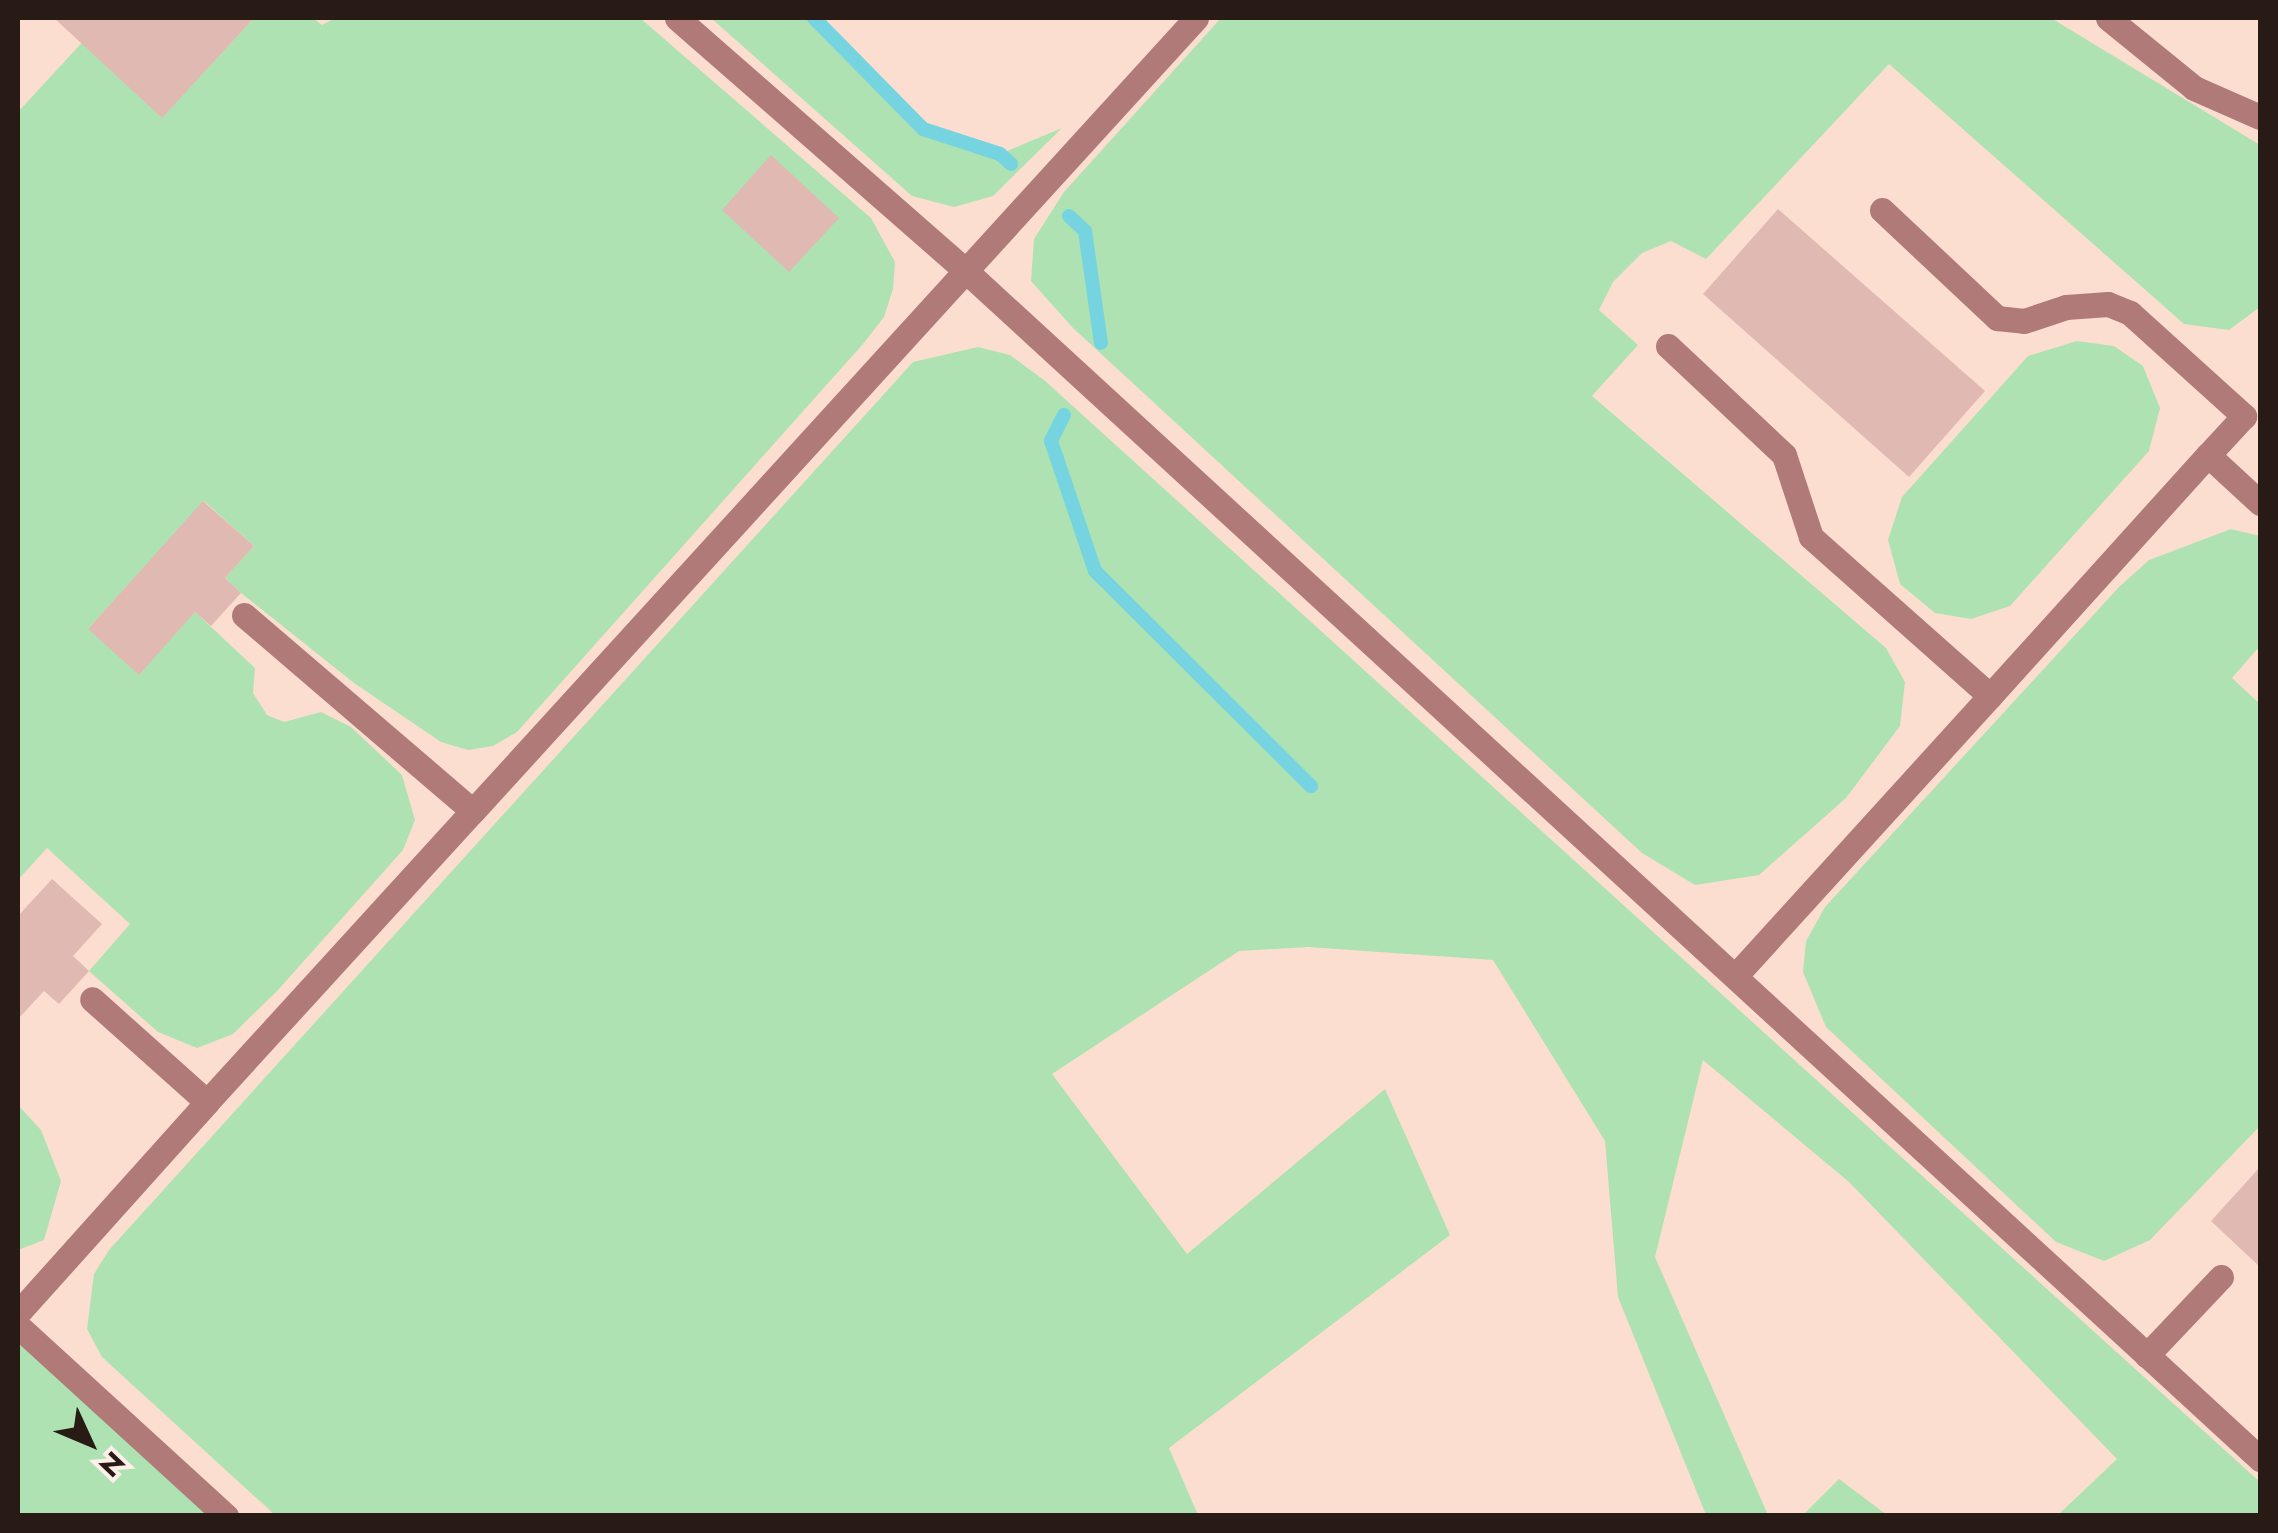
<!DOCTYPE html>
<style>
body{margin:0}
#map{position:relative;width:2278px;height:1533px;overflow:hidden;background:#fcded1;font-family:Jost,sans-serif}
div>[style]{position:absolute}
.green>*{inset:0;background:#aee2b2}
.stream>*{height:14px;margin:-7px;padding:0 7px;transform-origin:7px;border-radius:7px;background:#75d4df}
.building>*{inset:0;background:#e0b9b2}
.minor>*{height:25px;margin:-12.5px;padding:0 12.5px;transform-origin:12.5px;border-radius:12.5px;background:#b07a79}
span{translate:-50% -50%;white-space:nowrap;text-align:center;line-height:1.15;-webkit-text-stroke:8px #feefe8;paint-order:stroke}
.frame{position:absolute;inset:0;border:20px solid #281b15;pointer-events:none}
.north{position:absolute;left:40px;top:1393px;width:100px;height:100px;-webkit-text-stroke:8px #feefe8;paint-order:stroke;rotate:134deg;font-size:28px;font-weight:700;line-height:40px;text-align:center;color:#281b15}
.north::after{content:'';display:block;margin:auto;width:35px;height:45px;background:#281b15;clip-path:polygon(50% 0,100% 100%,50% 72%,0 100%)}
</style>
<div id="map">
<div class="green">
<i style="clip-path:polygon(254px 18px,313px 18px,322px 25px,335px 18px,640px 18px,871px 218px,895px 262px,893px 289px,884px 317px,863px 344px,517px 732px,493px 746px,468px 750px,441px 742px,354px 683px,241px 593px,225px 578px,254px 546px,204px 501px,88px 629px,195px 612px,255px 668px,253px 693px,267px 715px,284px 722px,321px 712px,351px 727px,402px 775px,415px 820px,403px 850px,278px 990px,233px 1034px,197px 1048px,158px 1032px,89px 971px,130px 924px,47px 848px,18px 880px,18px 112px,99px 24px,162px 117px)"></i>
<i style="clip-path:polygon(711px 18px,814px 18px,923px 129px,1000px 154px,1062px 128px,993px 196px,954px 207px,912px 196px)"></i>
<i style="clip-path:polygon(1221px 18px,2051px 18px,2260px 145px,2260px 307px,2229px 330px,2184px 324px,1889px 64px,1706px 259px,1671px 241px,1642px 253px,1613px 282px,1599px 310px,1638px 345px,1592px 396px,1886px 648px,1905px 682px,1900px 726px,1846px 798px,1759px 875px,1695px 885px,1642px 853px,1073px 328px,1031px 281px,1034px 239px,1064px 192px)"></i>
<i style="clip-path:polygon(2077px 341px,2114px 346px,2143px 366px,2160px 408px,2149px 451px,2010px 606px,1971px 619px,1935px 613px,1900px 584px,1888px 540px,1902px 497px,2028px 356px)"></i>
<i style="clip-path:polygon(978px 347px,1010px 355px,1044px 380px,2260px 1482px,2260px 1515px,2058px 1515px,2117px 1459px,1849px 1182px,1703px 1060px,1655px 1257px,1768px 1515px,1706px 1515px,1618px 1297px,1605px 1141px,1493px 960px,1308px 947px,1239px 951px,1052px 1074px,1187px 1254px,1385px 1089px,1450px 1235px,1169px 1448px,1198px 1515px,275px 1515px,102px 1357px,87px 1329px,94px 1274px,109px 1250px,913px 362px)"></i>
<i style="clip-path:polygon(2231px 529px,2260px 536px,2260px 646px,2232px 678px,2260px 704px,2260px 1126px,2150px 1240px,2104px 1261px,2056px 1242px,1826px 1027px,1803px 972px,1806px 941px,1825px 907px,2119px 587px,2149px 560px)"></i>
<i style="clip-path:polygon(18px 1105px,41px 1130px,61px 1181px,44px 1240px,18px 1250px)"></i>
<i style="clip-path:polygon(18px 1326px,226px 1515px,18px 1515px)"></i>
<i style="clip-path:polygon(1839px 1479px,1887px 1515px,1803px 1515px)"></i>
</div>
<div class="stream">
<i style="left:814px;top:18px;width:156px;rotate:45.5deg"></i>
<i style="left:923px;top:129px;width:81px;rotate:18deg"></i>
<i style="left:1000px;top:154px;width:15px;rotate:42deg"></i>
<i style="left:1069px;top:216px;width:22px;rotate:43deg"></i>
<i style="left:1085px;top:231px;width:113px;rotate:81.9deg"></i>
<i style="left:1064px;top:415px;width:29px;rotate:117deg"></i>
<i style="left:1051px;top:441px;width:137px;rotate:71.3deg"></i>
<i style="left:1095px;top:571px;width:305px;rotate:44.9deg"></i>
</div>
<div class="building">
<i style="clip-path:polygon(54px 18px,254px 18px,162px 118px)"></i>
<i style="clip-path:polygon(771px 155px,839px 218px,789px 272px,722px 210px)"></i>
<i style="clip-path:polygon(1778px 209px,1985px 391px,1909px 477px,1703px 294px)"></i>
<i style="clip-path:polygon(203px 501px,254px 546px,225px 578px,241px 593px,211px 626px,195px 612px,139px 675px,88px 629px)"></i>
<i style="clip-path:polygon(52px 879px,102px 924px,73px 956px,89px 971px,59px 1004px,44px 991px,18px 1019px,18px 916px)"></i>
<i style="clip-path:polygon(2260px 1167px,2260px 1267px,2211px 1221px)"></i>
</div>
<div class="minor">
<i style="left:677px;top:18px;width:386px;rotate:41.2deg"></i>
<i style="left:967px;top:272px;width:1602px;rotate:42.55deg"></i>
<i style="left:2108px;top:18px;width:111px;rotate:39.1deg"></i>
<i style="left:2194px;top:88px;width:72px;rotate:23.7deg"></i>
<i style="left:1882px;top:210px;width:158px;rotate:43.2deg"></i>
<i style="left:1997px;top:318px;width:27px;rotate:6deg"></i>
<i style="left:2024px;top:321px;width:44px;rotate:-18.4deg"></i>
<i style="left:2066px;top:307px;width:42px;rotate:-4.1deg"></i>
<i style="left:2108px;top:304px;width:24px;rotate:22deg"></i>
<i style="left:2130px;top:313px;width:154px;rotate:42.1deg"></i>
<i style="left:2244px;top:416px;width:53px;rotate:132.7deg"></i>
<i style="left:1668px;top:346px;width:159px;rotate:43.2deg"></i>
<i style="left:1784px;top:455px;width:86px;rotate:71.8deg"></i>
<i style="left:1811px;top:537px;width:239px;rotate:41.6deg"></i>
<i style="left:1990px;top:696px;width:376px;rotate:132.3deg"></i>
<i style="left:244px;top:615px;width:301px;rotate:40.6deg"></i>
<i style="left:473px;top:811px;width:1073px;rotate:-47.64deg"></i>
<i style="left:1990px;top:696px;width:325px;rotate:-47.9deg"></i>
<i style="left:2208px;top:455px;width:71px;rotate:42.7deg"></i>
<i style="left:207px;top:1102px;width:394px;rotate:-47.6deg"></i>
<i style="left:2221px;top:1277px;width:108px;rotate:133.5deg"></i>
<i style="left:2147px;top:1355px;width:154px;rotate:42.6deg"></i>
<i style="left:18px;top:1313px;width:283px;rotate:-48.1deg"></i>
<i style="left:207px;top:1102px;width:154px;rotate:-138.2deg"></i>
<i style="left:18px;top:1326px;width:282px;rotate:42.4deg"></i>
</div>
<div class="frame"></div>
<div class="north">N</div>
</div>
